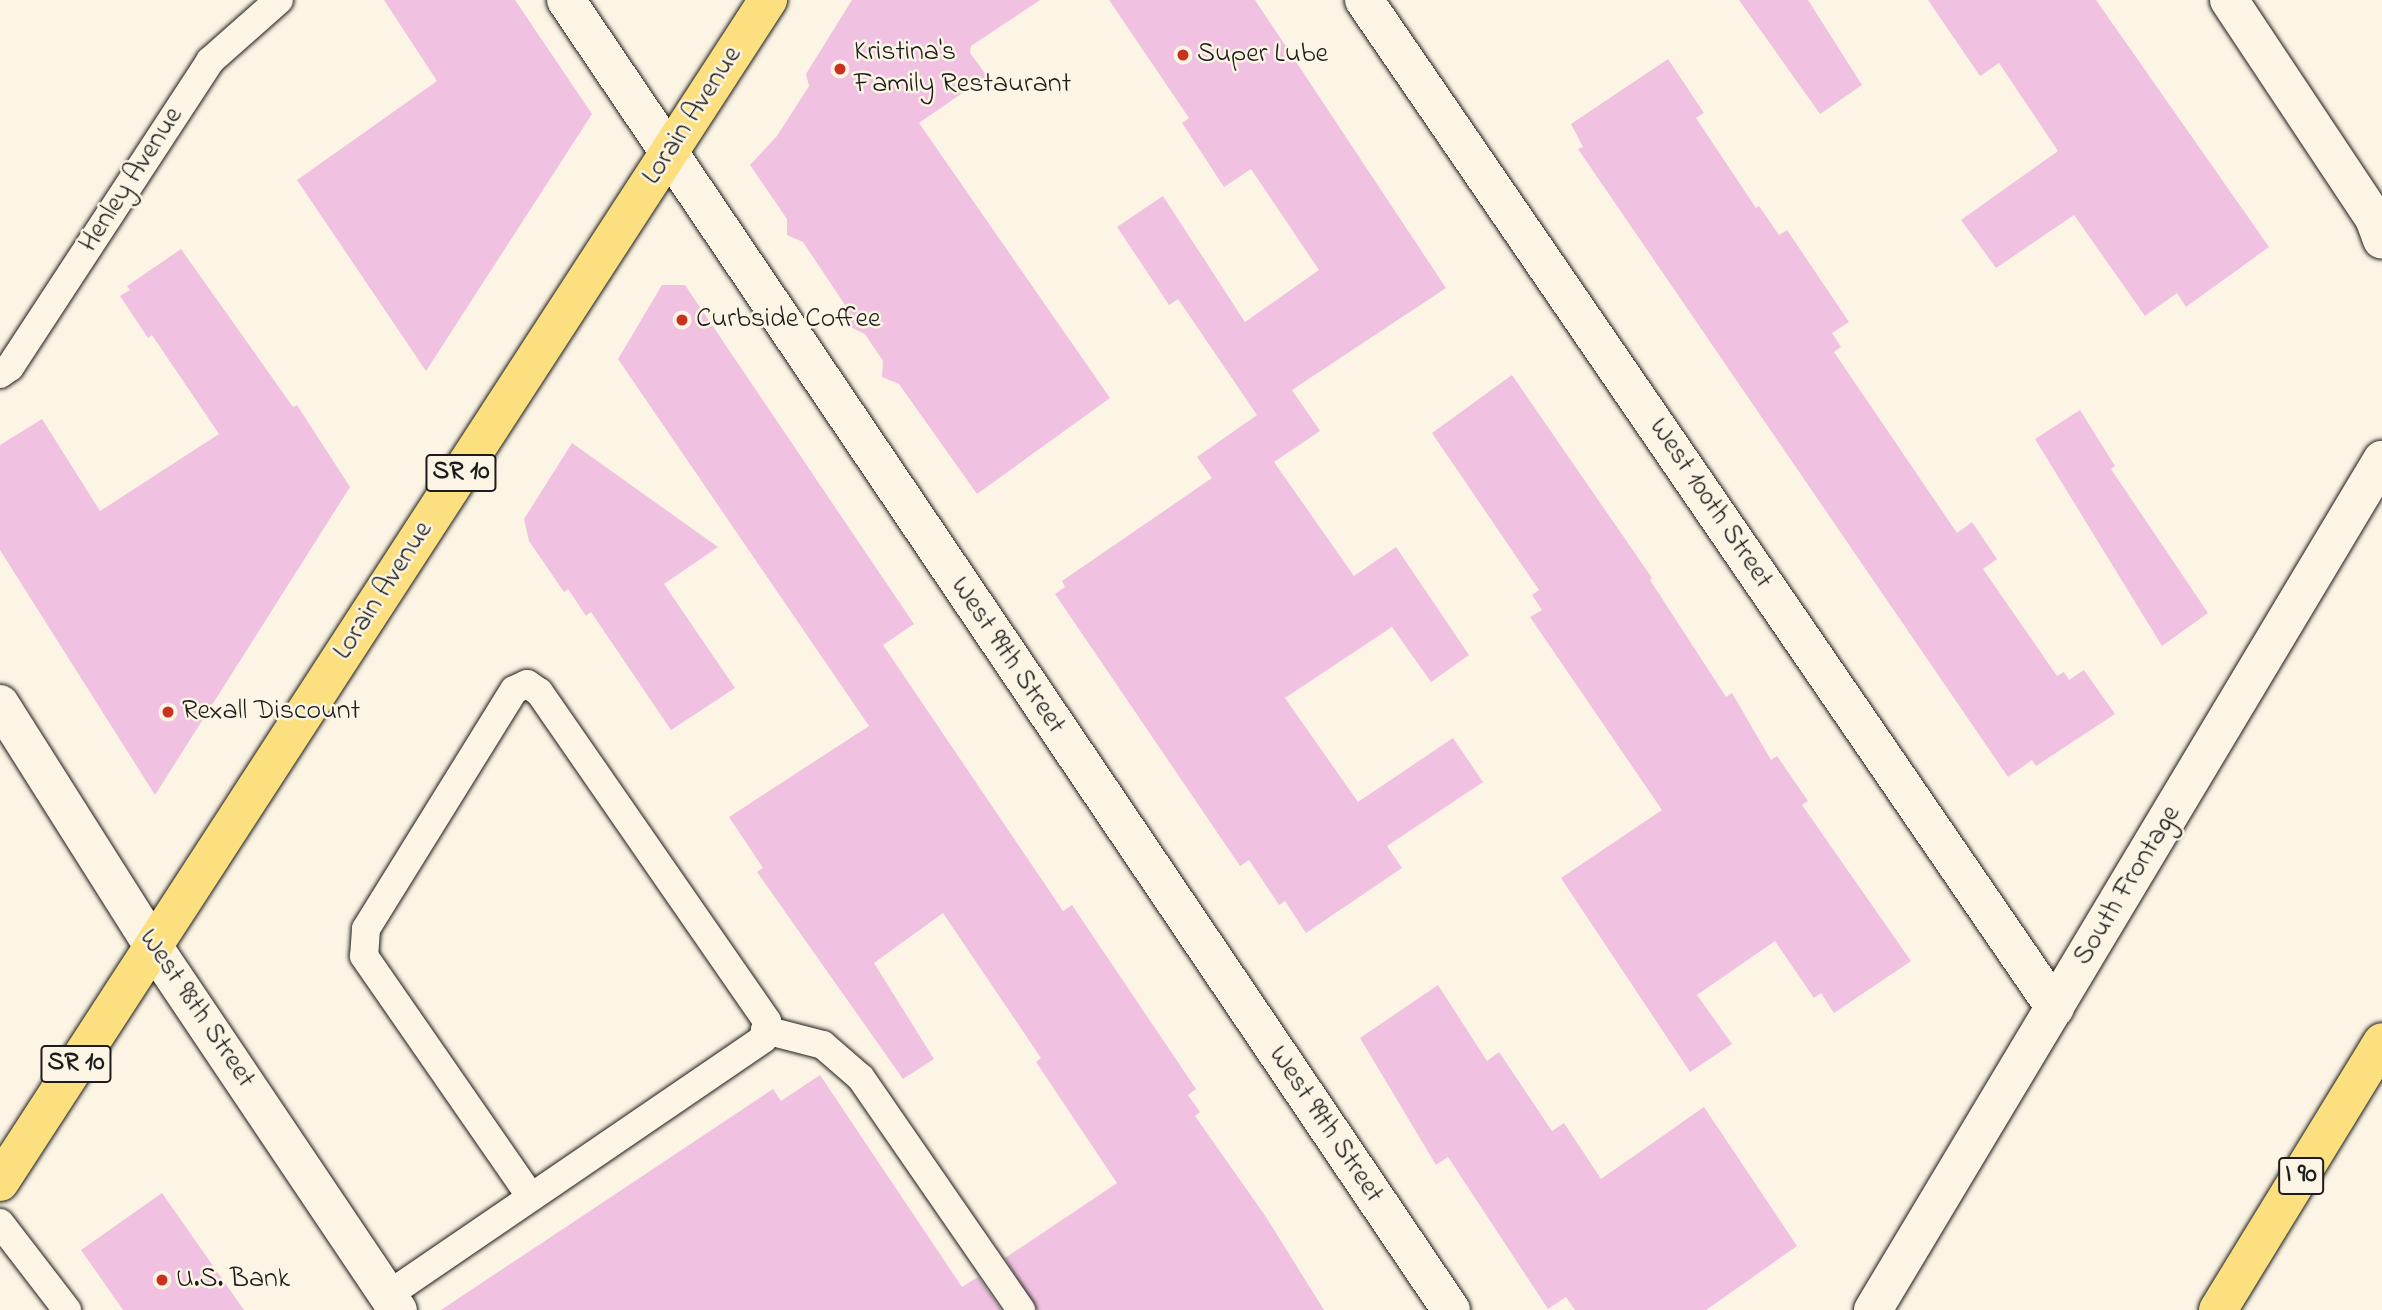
<!DOCTYPE html>
<style>
body{margin:0}
#map{position:relative;width:2382px;height:1310px;overflow:hidden;background:#fcf5e5;font-family:"Indie Flower",sans-serif}
div>[style]{position:absolute}
.building>*{inset:0;background:#f1c1e2}
.roads{filter:drop-shadow(0 0 2px #1c1c1c) drop-shadow(0 0 2px #1c1c1c)}
.lane>*{height:28px;margin:-14px;padding:0 14px;transform-origin:14px;border-radius:14px;background:#fcf5e5}
.street>*{height:38px;margin:-19px;padding:0 19px;transform-origin:19px;border-radius:19px;background:#fcf5e5}
.secondary>*{height:38px;margin:-19px;padding:0 19px;transform-origin:19px;border-radius:19px;background:#fcf5e5}
.primary>*{height:38px;margin:-19px;padding:0 19px;transform-origin:19px;border-radius:19px;background:#fce080}
.highway>*{height:38px;margin:-19px;padding:0 19px;transform-origin:19px;border-radius:19px;background:#fce080}
.dots>*{width:19px;height:19px;translate:-50% -50%;box-sizing:border-box;border:4px solid #fcf5e5;border-radius:50%}
span{translate:-50% -50%;white-space:nowrap;text-align:center;line-height:1.15;-webkit-text-stroke:5px #fcf5e5;paint-order:stroke}
.shield-label span{padding:2px 5px;background:#fcf5e5;border:2px solid;border-radius:5px;-webkit-text-stroke-width:0}
.shield-label{font-size:26px;color:#1c1c1c;font-weight:700}
.poi-label{font-size:28px;color:#1c1c1c}
.left{translate:0 -50%;text-align:left}
.street-label{font-size:28px;color:#1c1c1c}
</style>
<div id="map">
<div class="building">
<i style="clip-path:polygon(384px 0,515px 0,592px 114px,426px 371px,297px 180px,437px 81px)"></i>
<i style="clip-path:polygon(852px 0,1040px 0,971px 46px,970px 53px,987px 76px,919px 123px,1110px 398px,977px 494px,899px 384px,882px 377px,883px 361px,865px 334px,850px 327px,849px 311px,803px 242px,787px 235px,787px 219px,750px 165px,777px 136px,809px 86px,806px 74px)"></i>
<i style="clip-path:polygon(1109px 0,1255px 0,1446px 288px,1292px 390px,1320px 431px,1274px 462px,1354px 576px,1396px 547px,1469px 655px,1431px 682px,1392px 627px,1285px 698px,1358px 802px,1453px 738px,1483px 782px,1387px 846px,1402px 868px,1306px 933px,1285px 901px,1279px 905px,1249px 860px,1240px 866px,1055px 594px,1065px 587px,1062px 581px,1212px 478px,1197px 457px,1257px 415px,1178px 299px,1169px 305px,1117px 227px,1163px 196px,1245px 322px,1319px 270px,1251px 169px,1224px 187px,1182px 123px,1189px 118px)"></i>
<i style="clip-path:polygon(1739px 0,1808px 0,1862px 85px,1820px 114px)"></i>
<i style="clip-path:polygon(1928px 0,2096px 0,2269px 247px,2186px 307px,2177px 293px,2145px 316px,2074px 215px,1996px 268px,1961px 220px,2058px 151px,1999px 63px,1980px 76px)"></i>
<i style="clip-path:polygon(1668px 59px,1704px 113px,1696px 118px,1756px 208px,1759px 206px,1779px 235px,1787px 230px,1849px 322px,1832px 333px,1841px 347px,1834px 352px,1957px 533px,1972px 522px,1997px 559px,1983px 569px,2057px 676px,2064px 672px,2069px 680px,2084px 670px,2115px 714px,2036px 766px,2032px 760px,2008px 777px,1578px 149px,1583px 147px,1571px 124px)"></i>
<i style="clip-path:polygon(181px 249px,293px 407px,297px 405px,350px 487px,155px 795px,0 550px,0 445px,42px 419px,100px 511px,219px 434px,152px 335px,148px 338px,120px 296px,130px 290px,127px 286px)"></i>
<i style="clip-path:polygon(662px 285px,685px 285px,914px 624px,883px 645px,1063px 911px,1072px 905px,1196px 1089px,1188px 1095px,1200px 1112px,1195px 1116px,1266px 1217px,1324px 1310px,1037px 1310px,1005px 1258px,1117px 1183px,1036px 1062px,1041px 1058px,943px 913px,874px 963px,934px 1059px,903px 1079px,757px 872px,763px 868px,729px 817px,869px 726px,618px 359px)"></i>
<i style="clip-path:polygon(1512px 375px,1652px 578px,1650px 580px,1726px 697px,1732px 693px,1771px 760px,1777px 756px,1808px 801px,1802px 805px,1911px 961px,1834px 1013px,1821px 993px,1814px 998px,1775px 941px,1697px 995px,1732px 1044px,1690px 1072px,1561px 878px,1662px 810px,1530px 617px,1542px 610px,1532px 595px,1539px 590px,1432px 433px)"></i>
<i style="clip-path:polygon(2080px 410px,2115px 466px,2111px 469px,2208px 613px,2162px 646px,2035px 439px)"></i>
<i style="clip-path:polygon(572px 443px,718px 547px,664px 584px,735px 688px,671px 730px,591px 612px,586px 616px,568px 589px,564px 592px,529px 541px,524px 519px)"></i>
<i style="clip-path:polygon(1438px 985px,1487px 1061px,1499px 1052px,1552px 1131px,1564px 1123px,1601px 1179px,1704px 1107px,1797px 1246px,1706px 1310px,1575px 1310px,1566px 1297px,1548px 1309px,1448px 1157px,1436px 1165px,1360px 1038px)"></i>
<i style="clip-path:polygon(820px 1075px,962px 1287px,978px 1277px,1001px 1310px,441px 1310px,773px 1089px,781px 1101px)"></i>
<i style="clip-path:polygon(162px 1193px,244px 1310px,123px 1310px,81px 1250px)"></i>
</div>
<div class="roads">
<div class="lane">
<i style="left:0;top:374px;width:12px;rotate:-35deg"></i>
<i style="left:10px;top:367px;width:366px;rotate:-56.8deg"></i>
<i style="left:210px;top:61px;width:92px;rotate:-41.5deg"></i>
<i style="left:765px;top:1030px;width:60px;rotate:14.5deg"></i>
<i style="left:823px;top:1045px;width:50px;rotate:41deg"></i>
<i style="left:861px;top:1078px;width:282px;rotate:55.4deg"></i>
<i style="left:0;top:1223px;width:110px;rotate:52.4deg"></i>
<i style="left:388px;top:1295px;width:454px;rotate:-34.3deg"></i>
<i style="left:763px;top:1039px;width:18px;rotate:-77deg"></i>
<i style="left:767px;top:1021px;width:400px;rotate:-124.7deg"></i>
<i style="left:539px;top:692px;width:14px;rotate:-146deg"></i>
<i style="left:527px;top:684px;width:14px;rotate:155deg"></i>
<i style="left:514px;top:690px;width:281px;rotate:121.8deg"></i>
<i style="left:366px;top:929px;width:27px;rotate:94deg"></i>
<i style="left:364px;top:956px;width:293px;rotate:55.3deg"></i>
</div>
<div class="street">
<i style="left:566px;top:0;width:1581px;rotate:55.96deg"></i>
<i style="left:1364px;top:0;width:1222px;rotate:55.57deg"></i>
<i style="left:2229px;top:0;width:262px;rotate:56.4deg"></i>
<i style="left:2374px;top:218px;width:23px;rotate:70deg"></i>
<i style="left:0;top:704px;width:286px;rotate:57.7deg"></i>
<i style="left:1873px;top:1310px;width:991px;rotate:-59.09deg"></i>
</div>
<div class="secondary">
<i style="left:153px;top:946px;width:439px;rotate:56.1deg"></i>
</div>
<div class="primary">
<i style="left:0;top:1182px;width:1410px;rotate:-56.99deg"></i>
</div>
<div class="highway">
<i style="left:2218px;top:1310px;width:314px;rotate:-58.5deg"></i>
</div>
</div>
<div class="dots">
<i style="left:1183px;top:55px;background:#c8321e"></i>
<i style="left:840px;top:69px;background:#c8321e"></i>
<i style="left:682px;top:320px;background:#c8321e"></i>
<i style="left:168px;top:712px;background:#c8321e"></i>
<i style="left:162px;top:1280px;background:#c8321e"></i>
</div>
<div class="shield-label">
<span style="left:461px;top:473px">SR 10</span>
<span style="left:76px;top:1064px">SR 10</span>
<span style="left:2301px;top:1176px">I 90</span>
</div>
<div class="poi-label">
<span class="left" style="left:854px;top:69px">Kristina's<br>Family Restaurant</span>
<span class="left" style="left:1197px;top:55px">Super Lube</span>
<span class="left" style="left:696px;top:320px">Curbside Coffee</span>
<span class="left" style="left:182px;top:712px">Rexall Discount</span>
<span class="left" style="left:176px;top:1280px">U.S. Bank</span>
</div>
<div class="street-label">
<span style="left:693px;top:116px;rotate:-57deg">Lorain Avenue</span>
<span style="left:132px;top:180px;rotate:-57deg">Henley Avenue</span>
<span style="left:1710px;top:504px;rotate:56deg">West 100th Street</span>
<span style="left:384px;top:591px;rotate:-57deg">Lorain Avenue</span>
<span style="left:1007px;top:656px;rotate:56deg">West 99th Street</span>
<span style="left:2128px;top:886px;rotate:-59deg">South Frontage</span>
<span style="left:196px;top:1009px;rotate:56deg">West 98th Street</span>
<span style="left:1325px;top:1125px;rotate:56deg">West 99th Street</span>
</div>
</div>
